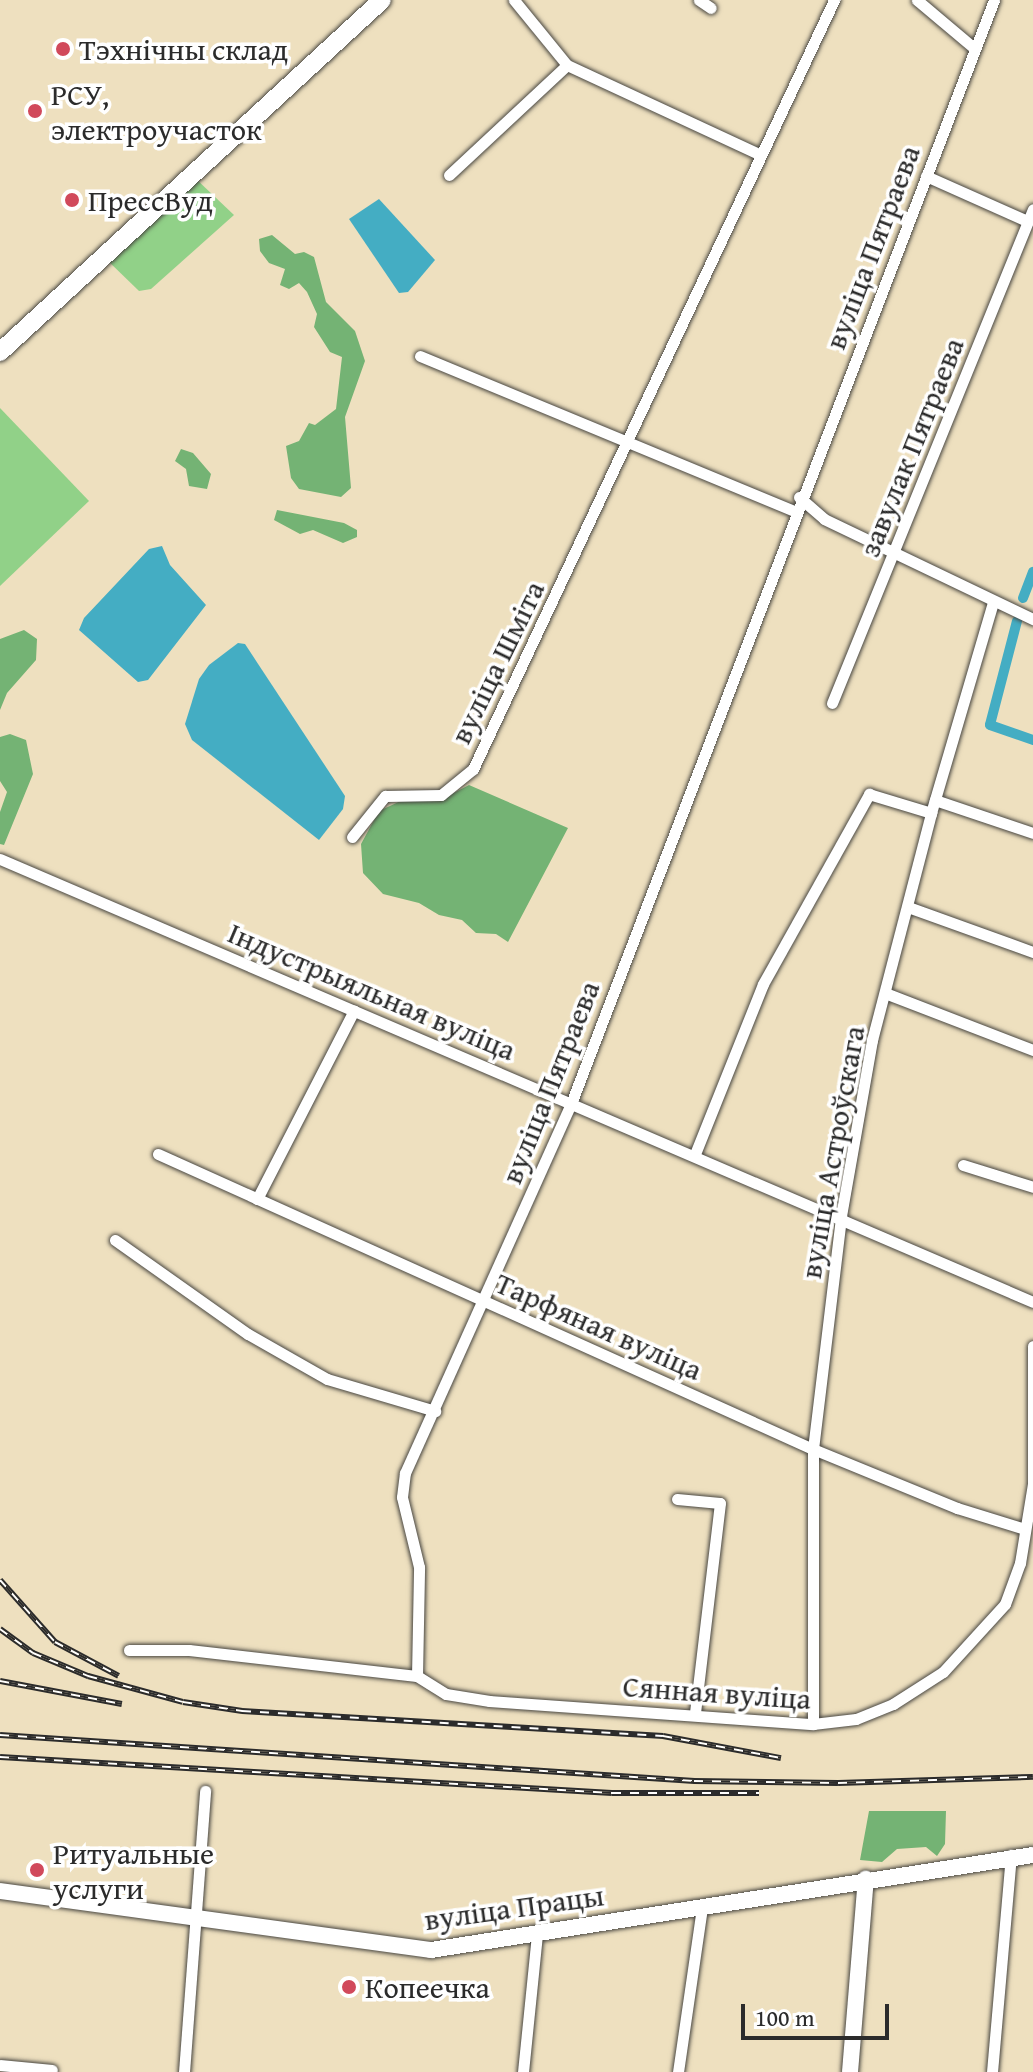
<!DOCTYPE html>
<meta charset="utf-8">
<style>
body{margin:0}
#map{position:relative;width:1033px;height:2072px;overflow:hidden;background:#eee0bf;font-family:"Gentium Book Plus",serif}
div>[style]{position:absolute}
.green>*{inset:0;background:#91d188}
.forest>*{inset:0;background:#74b374}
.water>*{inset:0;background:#44adc3}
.canal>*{height:10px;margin:-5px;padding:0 5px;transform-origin:5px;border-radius:5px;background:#44adc3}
.roads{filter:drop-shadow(0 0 2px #484641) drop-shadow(0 0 2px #484641)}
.street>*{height:11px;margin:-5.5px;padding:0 5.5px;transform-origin:5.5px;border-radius:5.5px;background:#fff}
.secondary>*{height:16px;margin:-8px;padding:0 8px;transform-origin:8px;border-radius:8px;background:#fff}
.primary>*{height:18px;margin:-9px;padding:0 9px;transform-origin:9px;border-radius:9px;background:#fff}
.rail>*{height:6px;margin-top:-3px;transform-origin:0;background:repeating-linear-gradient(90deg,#fff 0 9px,#2b2b2b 0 18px);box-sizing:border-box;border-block:2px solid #2b2b2b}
.dots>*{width:22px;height:22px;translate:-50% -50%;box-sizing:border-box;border:4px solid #fff;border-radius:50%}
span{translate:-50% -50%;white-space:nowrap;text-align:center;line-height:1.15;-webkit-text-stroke:7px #fff;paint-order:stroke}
.poi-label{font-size:30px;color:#2b2b2b}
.left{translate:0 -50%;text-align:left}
.street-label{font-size:30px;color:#2b2b2b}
.scale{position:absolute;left:741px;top:2004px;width:148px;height:36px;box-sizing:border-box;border:4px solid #2b2b2b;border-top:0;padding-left:10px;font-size:24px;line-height:28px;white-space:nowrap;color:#2b2b2b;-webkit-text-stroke:6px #fff;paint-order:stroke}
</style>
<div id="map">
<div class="green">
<i style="clip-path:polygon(194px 177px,234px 215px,151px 289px,139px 291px,105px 258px)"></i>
<i style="clip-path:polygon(0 408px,89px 501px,0 586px)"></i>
</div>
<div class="forest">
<i style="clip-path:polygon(272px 235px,295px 254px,304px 252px,314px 257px,326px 302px,355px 331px,365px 361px,345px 417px,351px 488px,341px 497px,299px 489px,291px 478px,286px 446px,299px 441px,309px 423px,315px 425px,336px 409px,342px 357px,330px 352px,314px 327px,317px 314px,307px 292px,299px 283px,289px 289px,280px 285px,285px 269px,269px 263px,260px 251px,259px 239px)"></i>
<i style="clip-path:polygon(181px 449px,193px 453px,211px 474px,207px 489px,189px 486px,186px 469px,175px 461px)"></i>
<i style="clip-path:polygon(277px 510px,344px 523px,357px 530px,357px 537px,343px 543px,313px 530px,300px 534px,274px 520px)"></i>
<i style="clip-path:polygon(24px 630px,37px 639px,36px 660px,7px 693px,0 710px,0 639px)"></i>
<i style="clip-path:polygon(10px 734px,26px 740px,33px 774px,4px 845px,0 844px,0 812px,7px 792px,0 781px,0 737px)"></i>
<i style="clip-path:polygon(469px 785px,568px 828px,508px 942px,496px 934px,476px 933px,462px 920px,439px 915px,419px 903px,383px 894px,363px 873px,361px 844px,379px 811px,405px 799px,446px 797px)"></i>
<i style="clip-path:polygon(869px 1811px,946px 1811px,945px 1844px,937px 1856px,926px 1847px,897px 1849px,882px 1862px,860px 1860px)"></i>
</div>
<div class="water">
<i style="clip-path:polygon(379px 199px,435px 260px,408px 292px,399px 293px,349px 219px)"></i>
<i style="clip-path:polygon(162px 546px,170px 565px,206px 605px,148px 680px,138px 682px,79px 630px,84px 618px,149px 549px)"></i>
<i style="clip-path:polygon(238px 643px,245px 644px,345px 796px,343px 809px,319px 840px,192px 740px,185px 724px,199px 679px,209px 665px)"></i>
</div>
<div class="canal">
<i style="left:1023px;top:598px;width:28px;rotate:-69deg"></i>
<i style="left:1017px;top:621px;width:107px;rotate:104.6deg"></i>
<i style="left:990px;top:725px;width:46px;rotate:19.2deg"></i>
</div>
<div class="roads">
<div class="street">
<i style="left:514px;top:0;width:84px;rotate:50.8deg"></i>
<i style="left:567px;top:65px;width:212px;rotate:24.9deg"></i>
<i style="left:699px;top:0;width:14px;rotate:34deg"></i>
<i style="left:917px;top:0;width:75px;rotate:40.1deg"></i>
<i style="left:449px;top:175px;width:161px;rotate:-43deg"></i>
<i style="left:926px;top:176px;width:111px;rotate:24deg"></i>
<i style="left:420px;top:356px;width:405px;rotate:22.5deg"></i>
<i style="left:799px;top:497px;width:33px;rotate:41deg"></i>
<i style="left:824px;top:519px;width:232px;rotate:25.6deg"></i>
<i style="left:832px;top:703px;width:533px;rotate:-67.86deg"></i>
<i style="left:935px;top:800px;width:103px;rotate:18.6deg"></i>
<i style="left:352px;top:837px;width:53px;rotate:-51.2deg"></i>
<i style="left:385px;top:796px;width:56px;rotate:-1deg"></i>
<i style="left:441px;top:795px;width:41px;rotate:-39.1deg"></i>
<i style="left:473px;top:769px;width:850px;rotate:-64.85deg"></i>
<i style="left:0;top:859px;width:1124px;rotate:23.21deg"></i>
<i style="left:908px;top:907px;width:133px;rotate:19.8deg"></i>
<i style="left:885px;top:993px;width:159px;rotate:21.1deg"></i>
<i style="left:158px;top:1154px;width:718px;rotate:24.25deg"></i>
<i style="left:813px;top:1449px;width:156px;rotate:22.3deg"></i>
<i style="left:957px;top:1508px;width:71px;rotate:17.2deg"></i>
<i style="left:695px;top:1154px;width:183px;rotate:-68.2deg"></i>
<i style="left:763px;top:984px;width:218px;rotate:-60.8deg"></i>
<i style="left:869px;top:794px;width:65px;rotate:17deg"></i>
<i style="left:963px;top:1165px;width:73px;rotate:17.4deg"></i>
<i style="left:257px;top:1199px;width:212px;rotate:-62.8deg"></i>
<i style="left:115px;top:1240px;width:163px;rotate:35.3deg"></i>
<i style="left:248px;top:1334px;width:91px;rotate:29.7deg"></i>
<i style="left:327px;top:1379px;width:113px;rotate:16.5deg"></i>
<i style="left:677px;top:1499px;width:43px;rotate:5.3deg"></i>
<i style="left:720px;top:1503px;width:212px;rotate:96.8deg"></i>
<i style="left:129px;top:1650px;width:60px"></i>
<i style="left:189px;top:1650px;width:229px;rotate:6.5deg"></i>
<i style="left:417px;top:1676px;width:34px;rotate:32deg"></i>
<i style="left:446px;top:1694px;width:44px;rotate:9.2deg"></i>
<i style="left:489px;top:1701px;width:325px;rotate:4.1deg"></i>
<i style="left:813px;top:1724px;width:43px;rotate:-6.6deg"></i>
<i style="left:856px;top:1719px;width:40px;rotate:-22deg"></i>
<i style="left:893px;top:1704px;width:59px;rotate:-32.6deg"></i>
<i style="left:943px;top:1672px;width:92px;rotate:-47.6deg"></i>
<i style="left:1005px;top:1604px;width:44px;rotate:-69.9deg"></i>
<i style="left:1020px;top:1563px;width:80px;rotate:-80.7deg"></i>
<i style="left:1033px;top:1484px;width:138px;rotate:-90deg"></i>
<i style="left:417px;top:1676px;width:109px;rotate:-88.9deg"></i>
<i style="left:419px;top:1567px;width:72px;rotate:-103.7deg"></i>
<i style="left:402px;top:1497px;width:24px;rotate:-83deg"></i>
<i style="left:405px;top:1473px;width:408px;rotate:-65.8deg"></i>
<i style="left:572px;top:1101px;width:1179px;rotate:-69.03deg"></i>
<i style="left:813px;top:1724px;width:275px;rotate:-90deg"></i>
<i style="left:813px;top:1449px;width:235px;rotate:-83.1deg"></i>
<i style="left:841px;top:1216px;width:179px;rotate:-80deg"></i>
<i style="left:872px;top:1040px;width:235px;rotate:-75.4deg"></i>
<i style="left:931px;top:813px;width:220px;rotate:-73.6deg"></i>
<i style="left:0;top:2065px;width:52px;rotate:5.5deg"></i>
<i style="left:184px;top:2072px;width:282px;rotate:-85.7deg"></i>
<i style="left:523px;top:2072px;width:139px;rotate:-84.2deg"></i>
<i style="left:678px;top:2072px;width:166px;rotate:-81.7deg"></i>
<i style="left:992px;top:2072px;width:218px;rotate:-85deg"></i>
</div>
<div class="secondary">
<i style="left:0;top:1891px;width:435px;rotate:7.8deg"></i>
<i style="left:431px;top:1950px;width:609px;rotate:-8.97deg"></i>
<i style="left:850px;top:2072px;width:194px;rotate:-85.3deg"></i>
</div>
<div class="primary">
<i style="left:0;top:352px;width:519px;rotate:-42.66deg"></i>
</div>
</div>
<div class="rail">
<i style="left:0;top:1580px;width:83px;rotate:48.4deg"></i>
<i style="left:55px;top:1642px;width:72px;rotate:28deg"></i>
<i style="left:0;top:1629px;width:41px;rotate:36deg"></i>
<i style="left:33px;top:1653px;width:60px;rotate:22.7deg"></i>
<i style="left:88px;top:1676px;width:98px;rotate:15.3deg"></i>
<i style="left:183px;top:1702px;width:60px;rotate:8.7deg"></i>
<i style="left:242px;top:1711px;width:422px;rotate:3.4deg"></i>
<i style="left:663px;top:1736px;width:120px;rotate:10.6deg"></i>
<i style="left:0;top:1681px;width:124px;rotate:10.7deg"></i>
<i style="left:0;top:1735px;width:696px;rotate:3.79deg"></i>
<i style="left:694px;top:1781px;width:144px;rotate:0.8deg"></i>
<i style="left:838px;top:1783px;width:195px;rotate:-1.8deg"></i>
<i style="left:0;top:1757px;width:613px;rotate:3.37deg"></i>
<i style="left:612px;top:1793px;width:147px"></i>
</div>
<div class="dots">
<i style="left:63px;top:49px;background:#d1495b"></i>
<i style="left:35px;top:111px;background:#d1495b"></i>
<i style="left:72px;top:200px;background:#d1495b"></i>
<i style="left:37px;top:1870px;background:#d1495b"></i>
<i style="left:349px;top:1987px;background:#d1495b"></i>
</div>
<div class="poi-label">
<span class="left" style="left:79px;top:49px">Тэхнічны склад</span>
<span class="left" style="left:51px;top:111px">РСУ,<br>электроучасток</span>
<span class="left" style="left:88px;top:200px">ПрессВуд</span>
<span class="left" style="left:53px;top:1870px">Ритуальные<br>услуги</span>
<span class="left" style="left:365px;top:1987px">Копеечка</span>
</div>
<div class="street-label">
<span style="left:872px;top:247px;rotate:-69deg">вуліца Пятраева</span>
<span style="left:911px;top:447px;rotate:-68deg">завулак Пятраева</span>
<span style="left:497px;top:662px;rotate:-64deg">вуліца Шміта</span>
<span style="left:372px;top:991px;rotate:23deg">Індустрыяльная вуліца</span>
<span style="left:550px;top:1082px;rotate:-68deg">вуліца Пятраева</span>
<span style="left:832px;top:1152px;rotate:-80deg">вуліца Астроўскага</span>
<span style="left:599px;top:1326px;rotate:24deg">Тарфяная вуліца</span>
<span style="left:717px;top:1692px;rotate:4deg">Сянная вуліца</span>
<span style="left:514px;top:1907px;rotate:-8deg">вуліца Працы</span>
</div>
<div class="scale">100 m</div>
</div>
